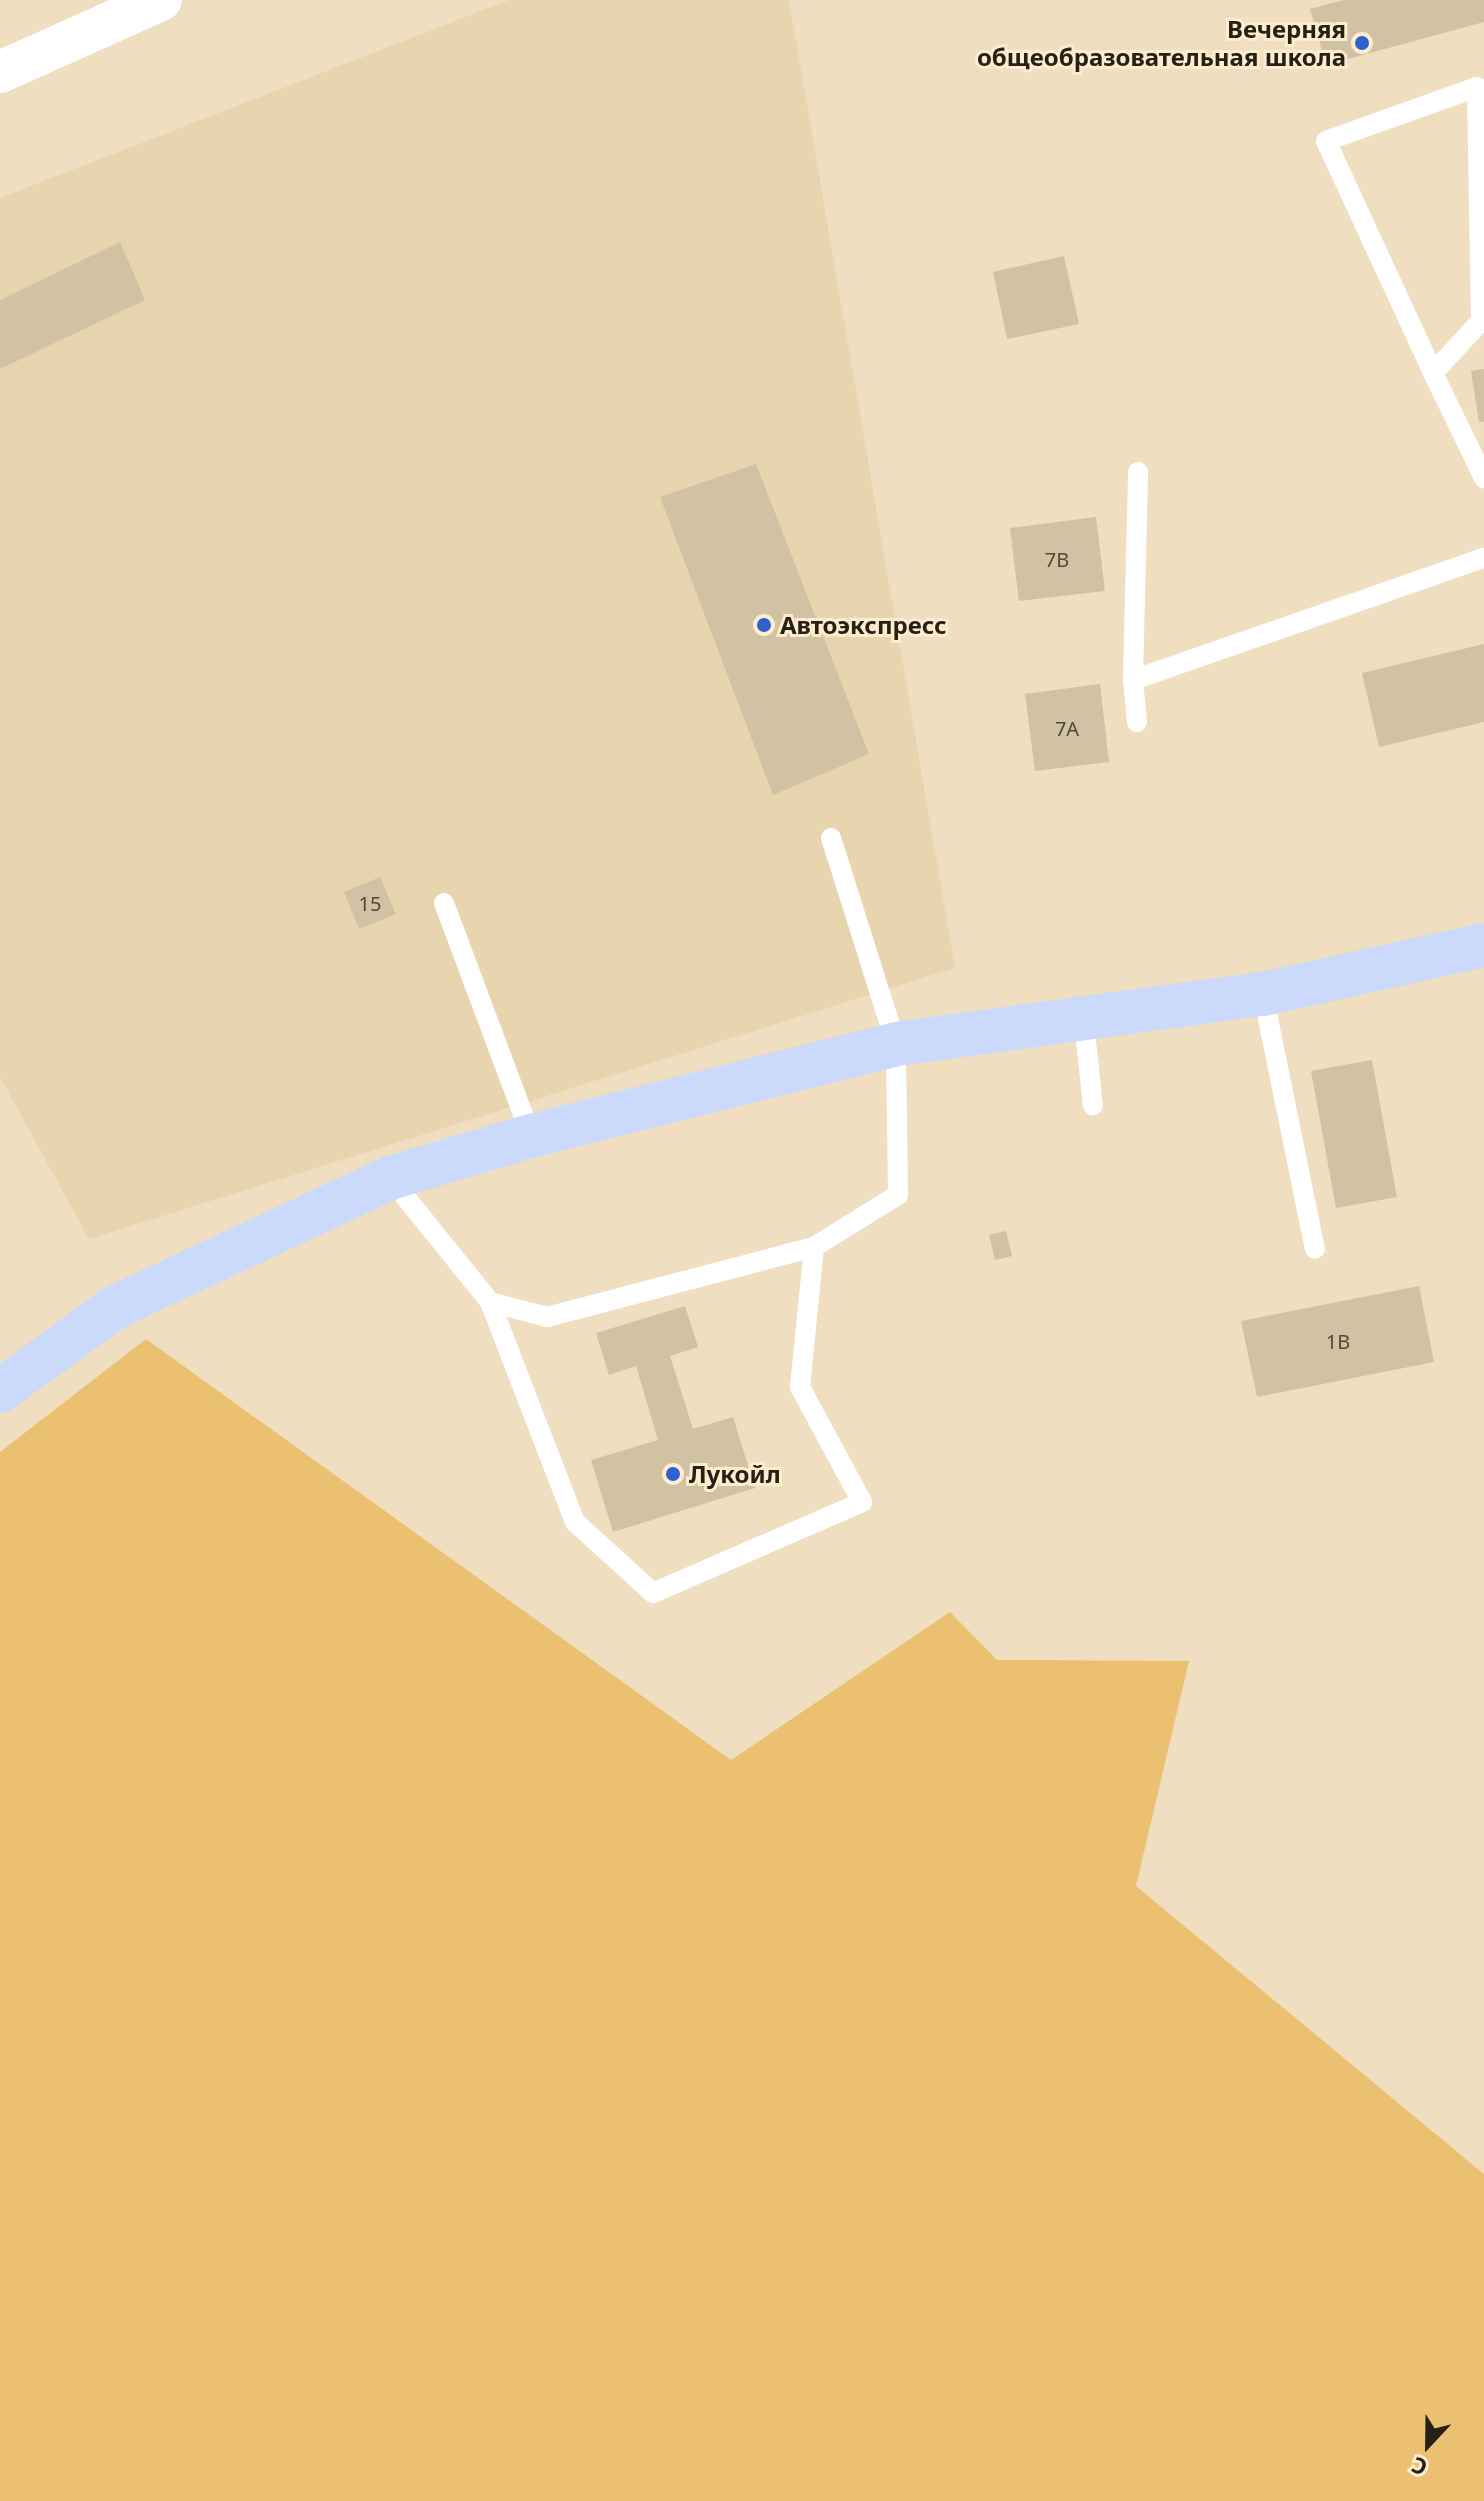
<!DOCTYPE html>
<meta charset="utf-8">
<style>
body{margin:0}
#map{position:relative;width:1484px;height:2501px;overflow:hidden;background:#efdfc0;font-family:"Noto Sans",sans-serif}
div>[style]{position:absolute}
.built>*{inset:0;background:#e8d4ae}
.green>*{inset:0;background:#ebc171}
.building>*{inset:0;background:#d2c2a4}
.lane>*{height:20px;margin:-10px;padding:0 10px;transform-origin:10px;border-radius:10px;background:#fff}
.street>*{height:42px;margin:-21px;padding:0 21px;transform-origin:21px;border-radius:21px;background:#fff}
.secondary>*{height:44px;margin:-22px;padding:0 22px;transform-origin:22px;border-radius:22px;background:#cbdafa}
.dots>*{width:22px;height:22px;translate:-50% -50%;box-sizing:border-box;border:4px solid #fdeccd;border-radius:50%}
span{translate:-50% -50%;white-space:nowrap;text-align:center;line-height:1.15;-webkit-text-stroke:6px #fdeccd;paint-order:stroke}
.number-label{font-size:20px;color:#514839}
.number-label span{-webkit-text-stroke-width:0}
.poi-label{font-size:24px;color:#262015;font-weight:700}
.right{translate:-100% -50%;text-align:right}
.left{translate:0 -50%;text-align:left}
.north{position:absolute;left:1388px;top:2405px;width:80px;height:80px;-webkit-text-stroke:6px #fdeccd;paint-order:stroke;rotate:202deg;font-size:22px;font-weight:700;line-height:32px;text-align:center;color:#262015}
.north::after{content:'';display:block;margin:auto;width:28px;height:36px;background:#262015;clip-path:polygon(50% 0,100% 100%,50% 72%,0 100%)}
</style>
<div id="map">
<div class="built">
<i style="clip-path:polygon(509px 0,789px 0,955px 968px,89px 1239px,0 1077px,0 198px)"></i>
</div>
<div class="green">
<i style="clip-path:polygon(146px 1339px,731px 1760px,950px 1612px,997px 1660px,1189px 1661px,1136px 1886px,1484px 2174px,1484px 2501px,0 2501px,0 1452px)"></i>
</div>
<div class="building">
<i style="clip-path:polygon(1344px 0,1484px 0,1484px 22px,1326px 65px,1310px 9px)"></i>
<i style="clip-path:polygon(120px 242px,145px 300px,0 369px,0 300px)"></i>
<i style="clip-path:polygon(1064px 256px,1079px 324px,1007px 339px,993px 272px)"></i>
<i style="clip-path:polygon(1484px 369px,1484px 422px,1479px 422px,1471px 371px)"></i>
<i style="clip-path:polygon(756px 464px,869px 754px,773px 795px,660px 497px)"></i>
<i style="clip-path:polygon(1096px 517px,1105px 591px,1019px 601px,1010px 528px)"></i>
<i style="clip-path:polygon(1484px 644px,1484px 722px,1379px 747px,1362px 673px)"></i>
<i style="clip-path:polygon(1100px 684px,1109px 762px,1035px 771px,1025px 694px)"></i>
<i style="clip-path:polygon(380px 877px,396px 914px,359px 929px,344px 892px)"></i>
<i style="clip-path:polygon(1372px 1060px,1397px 1197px,1336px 1208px,1311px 1071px)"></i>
<i style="clip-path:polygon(1006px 1231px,1012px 1256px,995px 1260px,989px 1235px)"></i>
<i style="clip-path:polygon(1419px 1286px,1434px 1362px,1257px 1397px,1241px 1321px)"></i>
<i style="clip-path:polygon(685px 1306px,698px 1347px,670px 1356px,693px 1429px,733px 1417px,755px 1488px,613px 1532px,591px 1460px,658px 1440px,636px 1366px,609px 1375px,596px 1333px)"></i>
</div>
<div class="lane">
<i style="left:1433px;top:373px;width:71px;rotate:-47.3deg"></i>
<i style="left:1481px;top:321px;width:234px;rotate:-91deg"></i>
<i style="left:1477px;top:87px;width:160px;rotate:160.3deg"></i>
<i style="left:1326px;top:141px;width:255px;rotate:65.2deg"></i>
<i style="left:1433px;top:373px;width:117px;rotate:64.1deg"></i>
<i style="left:1133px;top:680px;width:372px;rotate:-19.2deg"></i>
<i style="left:1137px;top:722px;width:42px;rotate:-95.4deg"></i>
<i style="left:1133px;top:680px;width:208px;rotate:-88.6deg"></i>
<i style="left:444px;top:903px;width:249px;rotate:69.5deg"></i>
<i style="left:1263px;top:994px;width:260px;rotate:78.5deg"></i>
<i style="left:1084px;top:1021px;width:85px;rotate:84deg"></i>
<i style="left:390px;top:1178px;width:159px;rotate:51.1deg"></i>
<i style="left:490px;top:1302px;width:59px;rotate:14.7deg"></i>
<i style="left:547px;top:1317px;width:276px;rotate:-14.7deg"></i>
<i style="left:814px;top:1247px;width:99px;rotate:-31.8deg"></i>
<i style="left:898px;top:1195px;width:151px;rotate:-90.8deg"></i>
<i style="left:896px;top:1044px;width:216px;rotate:-107.5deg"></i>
<i style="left:490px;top:1302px;width:236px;rotate:68.9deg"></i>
<i style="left:575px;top:1522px;width:105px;rotate:42.3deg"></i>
<i style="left:653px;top:1593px;width:228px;rotate:-23.5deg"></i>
<i style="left:862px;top:1502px;width:131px;rotate:-118.3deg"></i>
<i style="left:800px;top:1387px;width:141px;rotate:-84.3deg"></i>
</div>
<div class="street">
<i style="left:0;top:72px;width:176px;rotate:-24.1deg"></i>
</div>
<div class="secondary">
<i style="left:0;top:1391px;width:142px;rotate:-36.1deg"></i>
<i style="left:115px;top:1307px;width:304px;rotate:-25.1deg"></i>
<i style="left:390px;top:1178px;width:147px;rotate:-16.6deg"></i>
<i style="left:531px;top:1136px;width:376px;rotate:-14.1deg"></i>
<i style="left:896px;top:1044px;width:370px;rotate:-7.8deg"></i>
<i style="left:1263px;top:994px;width:226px;rotate:-12.5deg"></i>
</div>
<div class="dots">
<i style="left:1362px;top:43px;background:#2f61d0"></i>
<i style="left:764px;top:625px;background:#2f61d0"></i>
<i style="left:673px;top:1474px;background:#2f61d0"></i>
</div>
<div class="number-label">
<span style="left:1057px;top:559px">7В</span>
<span style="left:1067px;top:728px">7А</span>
<span style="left:370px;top:903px">15</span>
<span style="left:1338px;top:1341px">1В</span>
</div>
<div class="poi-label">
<span class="right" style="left:1346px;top:43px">Вечерняя<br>общеобразовательная школа</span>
<span class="left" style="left:780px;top:625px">Автоэкспресс</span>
<span class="left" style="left:689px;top:1474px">Лукойл</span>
</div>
<div class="north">С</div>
</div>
